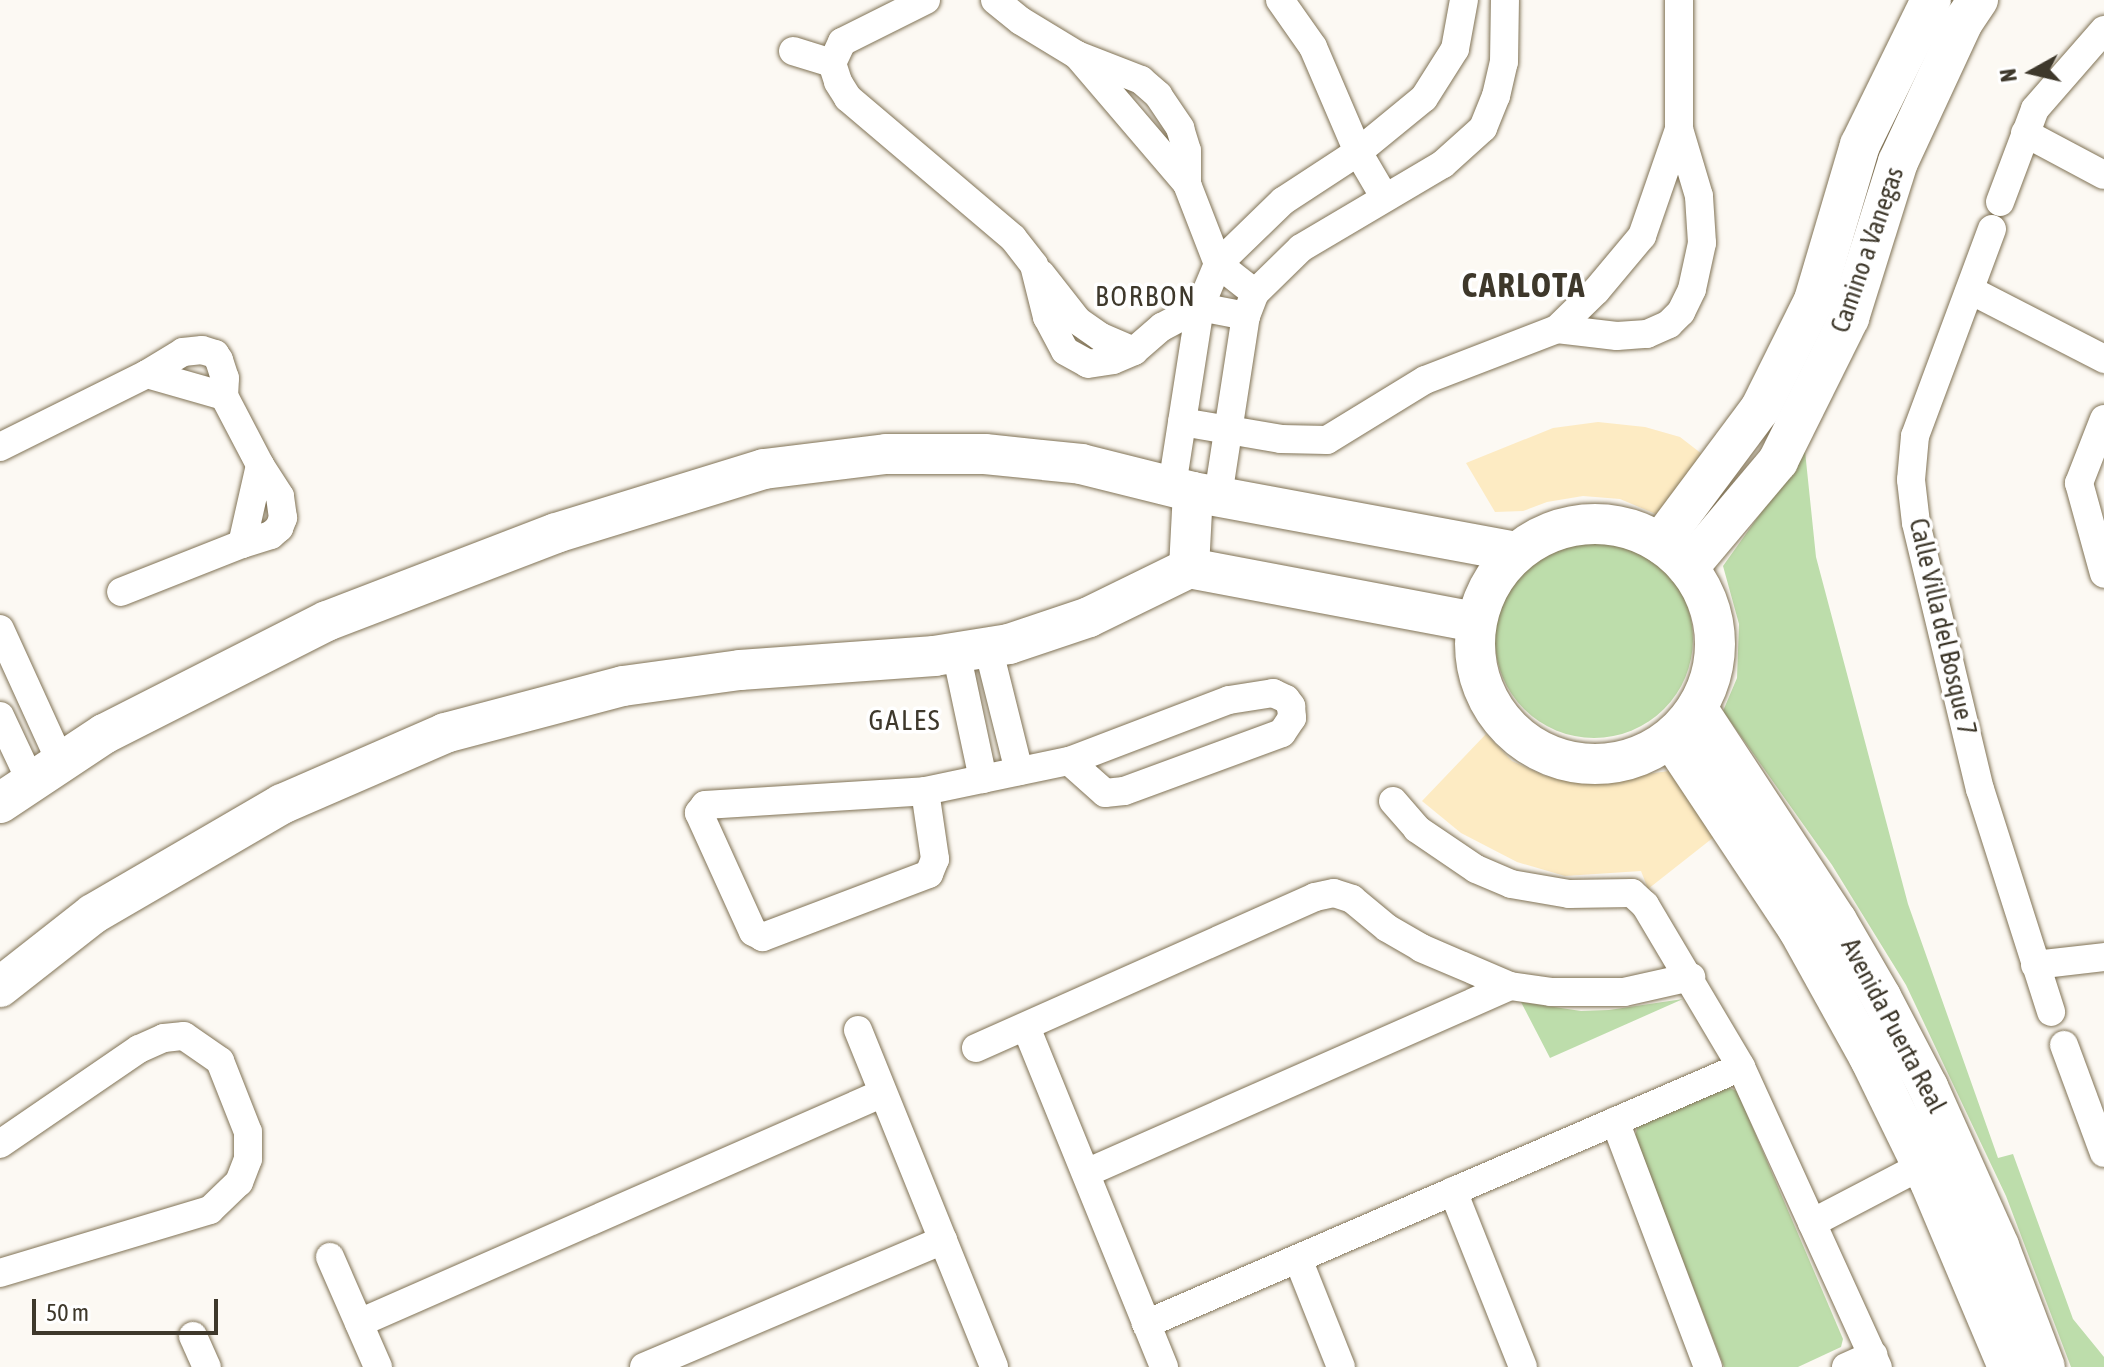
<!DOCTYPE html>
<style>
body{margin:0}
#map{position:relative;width:2104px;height:1367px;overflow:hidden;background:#fcf9f3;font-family:"Asap Condensed",sans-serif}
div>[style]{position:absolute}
.built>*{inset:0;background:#fdebc3}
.green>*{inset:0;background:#bdddab}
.round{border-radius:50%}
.roads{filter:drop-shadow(0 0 2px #817356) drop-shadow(0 0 2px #817356)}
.street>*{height:28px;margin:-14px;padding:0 14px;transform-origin:14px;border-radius:14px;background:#fff}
.secondary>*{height:40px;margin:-20px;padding:0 20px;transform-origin:20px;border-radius:20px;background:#fff}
.secondary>.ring{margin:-20px;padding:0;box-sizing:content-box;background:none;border:40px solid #fff;border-radius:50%}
span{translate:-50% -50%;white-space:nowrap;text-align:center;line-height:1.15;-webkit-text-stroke:7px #fff;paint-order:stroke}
.street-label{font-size:26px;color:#3e382b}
.neighbourhood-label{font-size:28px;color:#3e382b;letter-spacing:2px}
.district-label{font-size:34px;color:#3e382b;font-weight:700;letter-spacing:2px}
.north{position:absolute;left:1992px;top:32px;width:80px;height:80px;-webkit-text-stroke:6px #fff;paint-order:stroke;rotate:262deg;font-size:22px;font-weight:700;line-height:32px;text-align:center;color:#3e382b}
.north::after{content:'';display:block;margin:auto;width:28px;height:36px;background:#3e382b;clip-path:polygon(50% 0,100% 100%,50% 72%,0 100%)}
.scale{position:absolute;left:32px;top:1299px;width:186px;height:36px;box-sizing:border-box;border:4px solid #3e382b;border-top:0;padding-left:10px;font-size:24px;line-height:28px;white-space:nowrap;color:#3e382b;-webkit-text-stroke:6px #fff;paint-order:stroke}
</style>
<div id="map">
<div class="built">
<i style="clip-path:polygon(1598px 422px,1645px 427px,1680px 437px,1702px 454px,1658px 515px,1620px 499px,1583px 496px,1547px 502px,1523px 511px,1495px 512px,1466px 463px,1553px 428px)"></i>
<i style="clip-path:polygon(1486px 734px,1512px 761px,1545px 776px,1578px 783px,1669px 771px,1714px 837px,1648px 889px,1641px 871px,1565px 876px,1517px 862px,1461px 833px,1422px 801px)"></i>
</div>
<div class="green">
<i style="clip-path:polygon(1805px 451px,1816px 557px,1908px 904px,1998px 1158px,2013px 1154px,2073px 1319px,2104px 1357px,2104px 1367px,2071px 1367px,2006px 1196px,1906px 985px,1832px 865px,1723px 711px,1737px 678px,1739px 624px,1723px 566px)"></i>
<i class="round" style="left:1495px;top:540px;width:198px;height:198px"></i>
<i style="clip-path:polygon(1683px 999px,1550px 1058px,1521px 1002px,1581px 1011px,1609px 1010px)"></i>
<i style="clip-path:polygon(1727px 1087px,1737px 1091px,1843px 1339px,1841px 1347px,1798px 1367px,1724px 1367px,1635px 1136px,1638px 1125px)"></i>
</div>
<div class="roads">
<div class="street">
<i style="left:926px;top:0;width:94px;rotate:153.4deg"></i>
<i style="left:842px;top:42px;width:23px;rotate:115deg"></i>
<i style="left:832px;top:63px;width:20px;rotate:72deg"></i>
<i style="left:838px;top:82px;width:19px;rotate:58deg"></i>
<i style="left:848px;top:98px;width:216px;rotate:40.3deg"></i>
<i style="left:1013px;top:238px;width:34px;rotate:52deg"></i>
<i style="left:1034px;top:265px;width:54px;rotate:76deg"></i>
<i style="left:1047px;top:317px;width:38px;rotate:62deg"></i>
<i style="left:1065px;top:351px;width:26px;rotate:29deg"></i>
<i style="left:1088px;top:364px;width:25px;rotate:-9deg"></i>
<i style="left:1113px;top:360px;width:23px;rotate:-23deg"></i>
<i style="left:1134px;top:351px;width:37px;rotate:-41deg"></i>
<i style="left:1162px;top:327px;width:43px;rotate:-27.8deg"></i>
<i style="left:1200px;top:307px;width:47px;rotate:11.1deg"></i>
<i style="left:995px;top:0;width:33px;rotate:39deg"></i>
<i style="left:1021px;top:21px;width:66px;rotate:31.3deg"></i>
<i style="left:1077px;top:55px;width:69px;rotate:21.3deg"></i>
<i style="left:1141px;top:80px;width:23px;rotate:41deg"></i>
<i style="left:1158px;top:95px;width:40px;rotate:56deg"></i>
<i style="left:1180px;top:128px;width:24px;rotate:73deg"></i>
<i style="left:1187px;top:151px;width:33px;rotate:90deg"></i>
<i style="left:1280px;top:0;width:57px;rotate:54.9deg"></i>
<i style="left:1313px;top:47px;width:114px;rotate:66.8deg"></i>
<i style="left:1358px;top:152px;width:53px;rotate:59.6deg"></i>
<i style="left:793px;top:51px;width:41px;rotate:17.1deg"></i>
<i style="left:1077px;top:55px;width:170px;rotate:49.5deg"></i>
<i style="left:1187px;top:184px;width:86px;rotate:68.8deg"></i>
<i style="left:1218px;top:264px;width:47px;rotate:38.1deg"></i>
<i style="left:2025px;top:133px;width:89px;rotate:28deg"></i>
<i style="left:2000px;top:202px;width:99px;rotate:-69.4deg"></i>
<i style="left:2035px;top:109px;width:105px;rotate:-48.9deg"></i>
<i style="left:1992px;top:229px;width:221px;rotate:110.4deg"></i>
<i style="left:1915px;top:436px;width:44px;rotate:95.2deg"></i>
<i style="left:1911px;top:480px;width:43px;rotate:83.4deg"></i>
<i style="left:1916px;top:523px;width:274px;rotate:76.5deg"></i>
<i style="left:1980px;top:789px;width:234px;rotate:72.3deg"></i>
<i style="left:1041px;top:274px;width:60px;rotate:51.8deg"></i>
<i style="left:1078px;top:321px;width:28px;rotate:35deg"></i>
<i style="left:1101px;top:337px;width:36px;rotate:23deg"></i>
<i style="left:1970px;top:290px;width:151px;rotate:27.2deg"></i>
<i style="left:1557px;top:329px;width:54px;rotate:-44.3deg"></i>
<i style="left:1596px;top:291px;width:72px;rotate:-50.1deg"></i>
<i style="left:1642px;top:236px;width:113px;rotate:-70.9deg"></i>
<i style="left:147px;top:374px;width:42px;rotate:-31.4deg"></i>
<i style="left:183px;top:352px;width:19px;rotate:-6deg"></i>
<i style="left:202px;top:350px;width:14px;rotate:17deg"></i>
<i style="left:215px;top:354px;width:7px;rotate:56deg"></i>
<i style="left:219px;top:360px;width:19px;rotate:72deg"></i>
<i style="left:225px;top:378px;width:18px;rotate:93deg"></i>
<i style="left:2104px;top:419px;width:69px;rotate:111.3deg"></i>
<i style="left:2079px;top:483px;width:94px;rotate:74.6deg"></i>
<i style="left:1182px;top:422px;width:100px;rotate:9.7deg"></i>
<i style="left:1281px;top:439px;width:46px;rotate:1.2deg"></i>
<i style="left:1327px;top:440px;width:115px;rotate:-31.5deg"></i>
<i style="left:1425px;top:380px;width:142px;rotate:-21.1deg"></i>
<i style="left:1557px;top:329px;width:60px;rotate:6.7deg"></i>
<i style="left:1617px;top:336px;width:30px;rotate:-4deg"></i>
<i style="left:1647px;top:334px;width:24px;rotate:-24deg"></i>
<i style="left:1669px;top:324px;width:17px;rotate:-45deg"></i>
<i style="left:1681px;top:312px;width:25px;rotate:-64deg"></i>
<i style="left:1692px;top:289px;width:47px;rotate:-77.7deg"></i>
<i style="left:1702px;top:243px;width:47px;rotate:-93.7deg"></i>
<i style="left:1699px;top:196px;width:70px;rotate:-106.6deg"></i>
<i style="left:1679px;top:129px;width:129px;rotate:-90deg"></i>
<i style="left:0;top:447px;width:164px;rotate:-26.4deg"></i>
<i style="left:147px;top:374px;width:80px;rotate:15.9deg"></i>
<i style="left:224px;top:396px;width:78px;rotate:62.4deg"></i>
<i style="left:260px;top:465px;width:81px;rotate:102.8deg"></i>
<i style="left:242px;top:544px;width:130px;rotate:158.4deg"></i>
<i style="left:1172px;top:486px;width:181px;rotate:-81.1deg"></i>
<i style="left:1200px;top:307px;width:47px;rotate:-67.3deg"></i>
<i style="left:1218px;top:264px;width:91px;rotate:-44.1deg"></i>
<i style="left:1283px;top:201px;width:90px;rotate:-33.2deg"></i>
<i style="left:1358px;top:152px;width:85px;rotate:-39.3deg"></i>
<i style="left:1424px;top:98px;width:58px;rotate:-57.7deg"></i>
<i style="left:1455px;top:49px;width:50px;rotate:-79.6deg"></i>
<i style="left:1218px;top:496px;width:182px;rotate:-81.2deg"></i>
<i style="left:1246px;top:316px;width:25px;rotate:-69deg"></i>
<i style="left:1255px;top:293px;width:64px;rotate:-44.4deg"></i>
<i style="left:1301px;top:248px;width:165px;rotate:-30.6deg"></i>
<i style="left:1443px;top:164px;width:54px;rotate:-42deg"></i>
<i style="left:1483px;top:128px;width:35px;rotate:-68deg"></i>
<i style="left:1496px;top:96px;width:35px;rotate:-77deg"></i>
<i style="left:1504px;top:62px;width:62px;rotate:-89.1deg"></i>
<i style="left:242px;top:544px;width:30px;rotate:-17deg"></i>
<i style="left:271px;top:535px;width:11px;rotate:-41deg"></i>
<i style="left:279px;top:528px;width:11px;rotate:-68deg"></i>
<i style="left:283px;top:518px;width:22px;rotate:-98deg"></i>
<i style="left:280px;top:496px;width:37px;rotate:-123deg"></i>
<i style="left:0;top:629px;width:147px;rotate:65.5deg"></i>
<i style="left:988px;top:647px;width:128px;rotate:76deg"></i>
<i style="left:956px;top:652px;width:130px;rotate:78deg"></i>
<i style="left:0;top:716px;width:75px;rotate:64.8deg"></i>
<i style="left:925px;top:791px;width:69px;rotate:81.6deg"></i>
<i style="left:935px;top:859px;width:16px;rotate:112deg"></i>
<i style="left:929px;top:874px;width:178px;rotate:159.2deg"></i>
<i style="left:763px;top:937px;width:11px;rotate:-153deg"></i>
<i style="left:753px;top:932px;width:131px;rotate:-114.4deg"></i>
<i style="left:699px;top:813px;width:10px;rotate:-53deg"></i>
<i style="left:705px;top:805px;width:220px;rotate:-3.6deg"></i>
<i style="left:925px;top:791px;width:147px;rotate:-11.8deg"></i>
<i style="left:1069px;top:761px;width:171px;rotate:-20.9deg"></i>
<i style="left:1229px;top:700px;width:45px;rotate:-9deg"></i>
<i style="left:1273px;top:693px;width:14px;rotate:25deg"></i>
<i style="left:1286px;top:699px;width:9px;rotate:54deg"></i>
<i style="left:1291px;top:706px;width:12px;rotate:85deg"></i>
<i style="left:1292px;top:718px;width:18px;rotate:124deg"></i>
<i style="left:1282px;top:733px;width:168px;rotate:159.8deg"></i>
<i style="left:1124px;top:791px;width:19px;rotate:174deg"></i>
<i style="left:1105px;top:793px;width:48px;rotate:-138.4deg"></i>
<i style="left:1393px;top:801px;width:37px;rotate:49deg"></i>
<i style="left:1417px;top:829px;width:71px;rotate:34.1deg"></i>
<i style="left:1476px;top:869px;width:38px;rotate:23deg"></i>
<i style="left:1511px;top:884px;width:59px;rotate:9.8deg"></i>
<i style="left:1569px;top:894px;width:63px;rotate:-0.9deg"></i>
<i style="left:1632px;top:893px;width:18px;rotate:43deg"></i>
<i style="left:1645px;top:905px;width:188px;rotate:59.3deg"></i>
<i style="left:1741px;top:1067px;width:330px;rotate:65.5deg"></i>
<i style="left:2035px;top:965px;width:69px;rotate:-6.6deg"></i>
<i style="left:1026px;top:1027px;width:367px;rotate:67.9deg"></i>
<i style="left:858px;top:1030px;width:363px;rotate:68deg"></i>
<i style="left:2064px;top:1045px;width:115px;rotate:69.7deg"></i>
<i style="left:976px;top:1048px;width:371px;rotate:-24deg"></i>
<i style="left:1315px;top:897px;width:19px;rotate:-12deg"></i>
<i style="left:1334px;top:893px;width:19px;rotate:18deg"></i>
<i style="left:1352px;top:899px;width:45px;rotate:39.6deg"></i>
<i style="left:1387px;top:928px;width:39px;rotate:30deg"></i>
<i style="left:1421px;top:948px;width:97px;rotate:23.1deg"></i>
<i style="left:1510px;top:986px;width:41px;rotate:8.3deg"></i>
<i style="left:1551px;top:992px;width:73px"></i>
<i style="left:1624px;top:992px;width:69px;rotate:-12.6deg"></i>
<i style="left:1615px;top:1121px;width:263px;rotate:69.3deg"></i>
<i style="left:0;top:1144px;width:168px;rotate:-34.4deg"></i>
<i style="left:139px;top:1049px;width:27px;rotate:-24deg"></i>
<i style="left:164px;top:1038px;width:20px;rotate:-6deg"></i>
<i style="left:184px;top:1036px;width:44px;rotate:34.8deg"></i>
<i style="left:220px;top:1061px;width:76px;rotate:68.5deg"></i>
<i style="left:248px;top:1132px;width:27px;rotate:90deg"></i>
<i style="left:248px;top:1159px;width:25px;rotate:111deg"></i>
<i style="left:239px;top:1182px;width:40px;rotate:136deg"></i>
<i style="left:210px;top:1210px;width:219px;rotate:163.3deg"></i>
<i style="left:1086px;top:1173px;width:463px;rotate:-23.8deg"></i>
<i style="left:1453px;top:1191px;width:189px;rotate:68.3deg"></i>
<i style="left:1812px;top:1223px;width:125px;rotate:-27.6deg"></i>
<i style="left:330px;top:1257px;width:120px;rotate:66.4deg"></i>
<i style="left:1298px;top:1259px;width:116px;rotate:68.3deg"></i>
<i style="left:359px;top:1323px;width:572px;rotate:-23.7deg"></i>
<i style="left:1146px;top:1324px;width:648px;rotate:-23.36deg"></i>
<i style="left:193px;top:1336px;width:34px;rotate:66deg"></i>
<i style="left:644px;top:1367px;width:325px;rotate:-23deg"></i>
<i style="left:1846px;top:1367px;width:30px;rotate:-24deg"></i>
</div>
<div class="secondary">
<i class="ring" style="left:1475px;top:524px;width:200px;height:200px"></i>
<i style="left:1660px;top:543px;width:167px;rotate:-53.3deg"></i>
<i style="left:1760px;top:409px;width:122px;rotate:-63.6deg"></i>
<i style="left:1814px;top:300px;width:162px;rotate:-73.5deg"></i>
<i style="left:1860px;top:145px;width:161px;rotate:-63.9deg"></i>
<i style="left:1189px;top:568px;width:76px;rotate:-87deg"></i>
<i style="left:1688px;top:568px;width:140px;rotate:-49.9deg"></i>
<i style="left:1778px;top:461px;width:160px;rotate:-63.6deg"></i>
<i style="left:1849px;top:318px;width:164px;rotate:-72.6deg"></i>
<i style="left:1898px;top:162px;width:154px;rotate:-65.1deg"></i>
<i style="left:1963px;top:22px;width:27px;rotate:-56deg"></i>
<i style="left:1697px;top:708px;width:255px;rotate:56.7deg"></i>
<i style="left:1837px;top:921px;width:88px;rotate:59.9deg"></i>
<i style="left:1881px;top:997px;width:102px;rotate:62.4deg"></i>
<i style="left:1928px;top:1087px;width:174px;rotate:65.9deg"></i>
<i style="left:1999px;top:1246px;width:129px;rotate:69.2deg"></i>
<i style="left:1671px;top:738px;width:229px;rotate:56.4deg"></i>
<i style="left:1798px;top:929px;width:149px;rotate:61deg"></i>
<i style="left:1870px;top:1059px;width:135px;rotate:64deg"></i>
<i style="left:1929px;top:1180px;width:203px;rotate:67.1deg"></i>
<i style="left:0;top:803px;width:125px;rotate:-33.6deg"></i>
<i style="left:104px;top:734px;width:250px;rotate:-26.9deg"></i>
<i style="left:327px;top:621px;width:245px;rotate:-21deg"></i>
<i style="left:556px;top:533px;width:218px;rotate:-17.1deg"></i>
<i style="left:764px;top:469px;width:123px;rotate:-7deg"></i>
<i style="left:886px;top:454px;width:99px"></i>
<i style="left:985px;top:454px;width:97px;rotate:5.9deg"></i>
<i style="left:1081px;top:464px;width:115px;rotate:14deg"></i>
<i style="left:1193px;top:492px;width:329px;rotate:10.5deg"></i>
<i style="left:0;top:987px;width:118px;rotate:-38.1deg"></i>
<i style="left:93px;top:914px;width:219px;rotate:-30.2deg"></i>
<i style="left:282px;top:804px;width:178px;rotate:-23.5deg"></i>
<i style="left:445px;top:733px;width:184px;rotate:-14.8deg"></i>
<i style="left:623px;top:686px;width:118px;rotate:-7.8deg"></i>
<i style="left:740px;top:670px;width:195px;rotate:-4.1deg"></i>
<i style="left:934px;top:656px;width:76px;rotate:-9.1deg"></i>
<i style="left:1009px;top:644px;width:84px;rotate:-18.6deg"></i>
<i style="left:1089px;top:617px;width:111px;rotate:-26.1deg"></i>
<i style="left:1189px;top:568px;width:292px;rotate:10.7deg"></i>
</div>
</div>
<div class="street-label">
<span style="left:1868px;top:250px;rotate:-71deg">Camino a Vanegas</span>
<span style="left:1942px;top:627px;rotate:77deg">Calle Villa del Bosque 7</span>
<span style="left:1893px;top:1026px;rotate:62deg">Avenida Puerta Real</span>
</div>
<div class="neighbourhood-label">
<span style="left:1146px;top:296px">BORBON</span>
<span style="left:905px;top:720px">GALES</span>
</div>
<div class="district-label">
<span style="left:1524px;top:285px">CARLOTA</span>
</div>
<div class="north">N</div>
<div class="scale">50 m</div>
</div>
